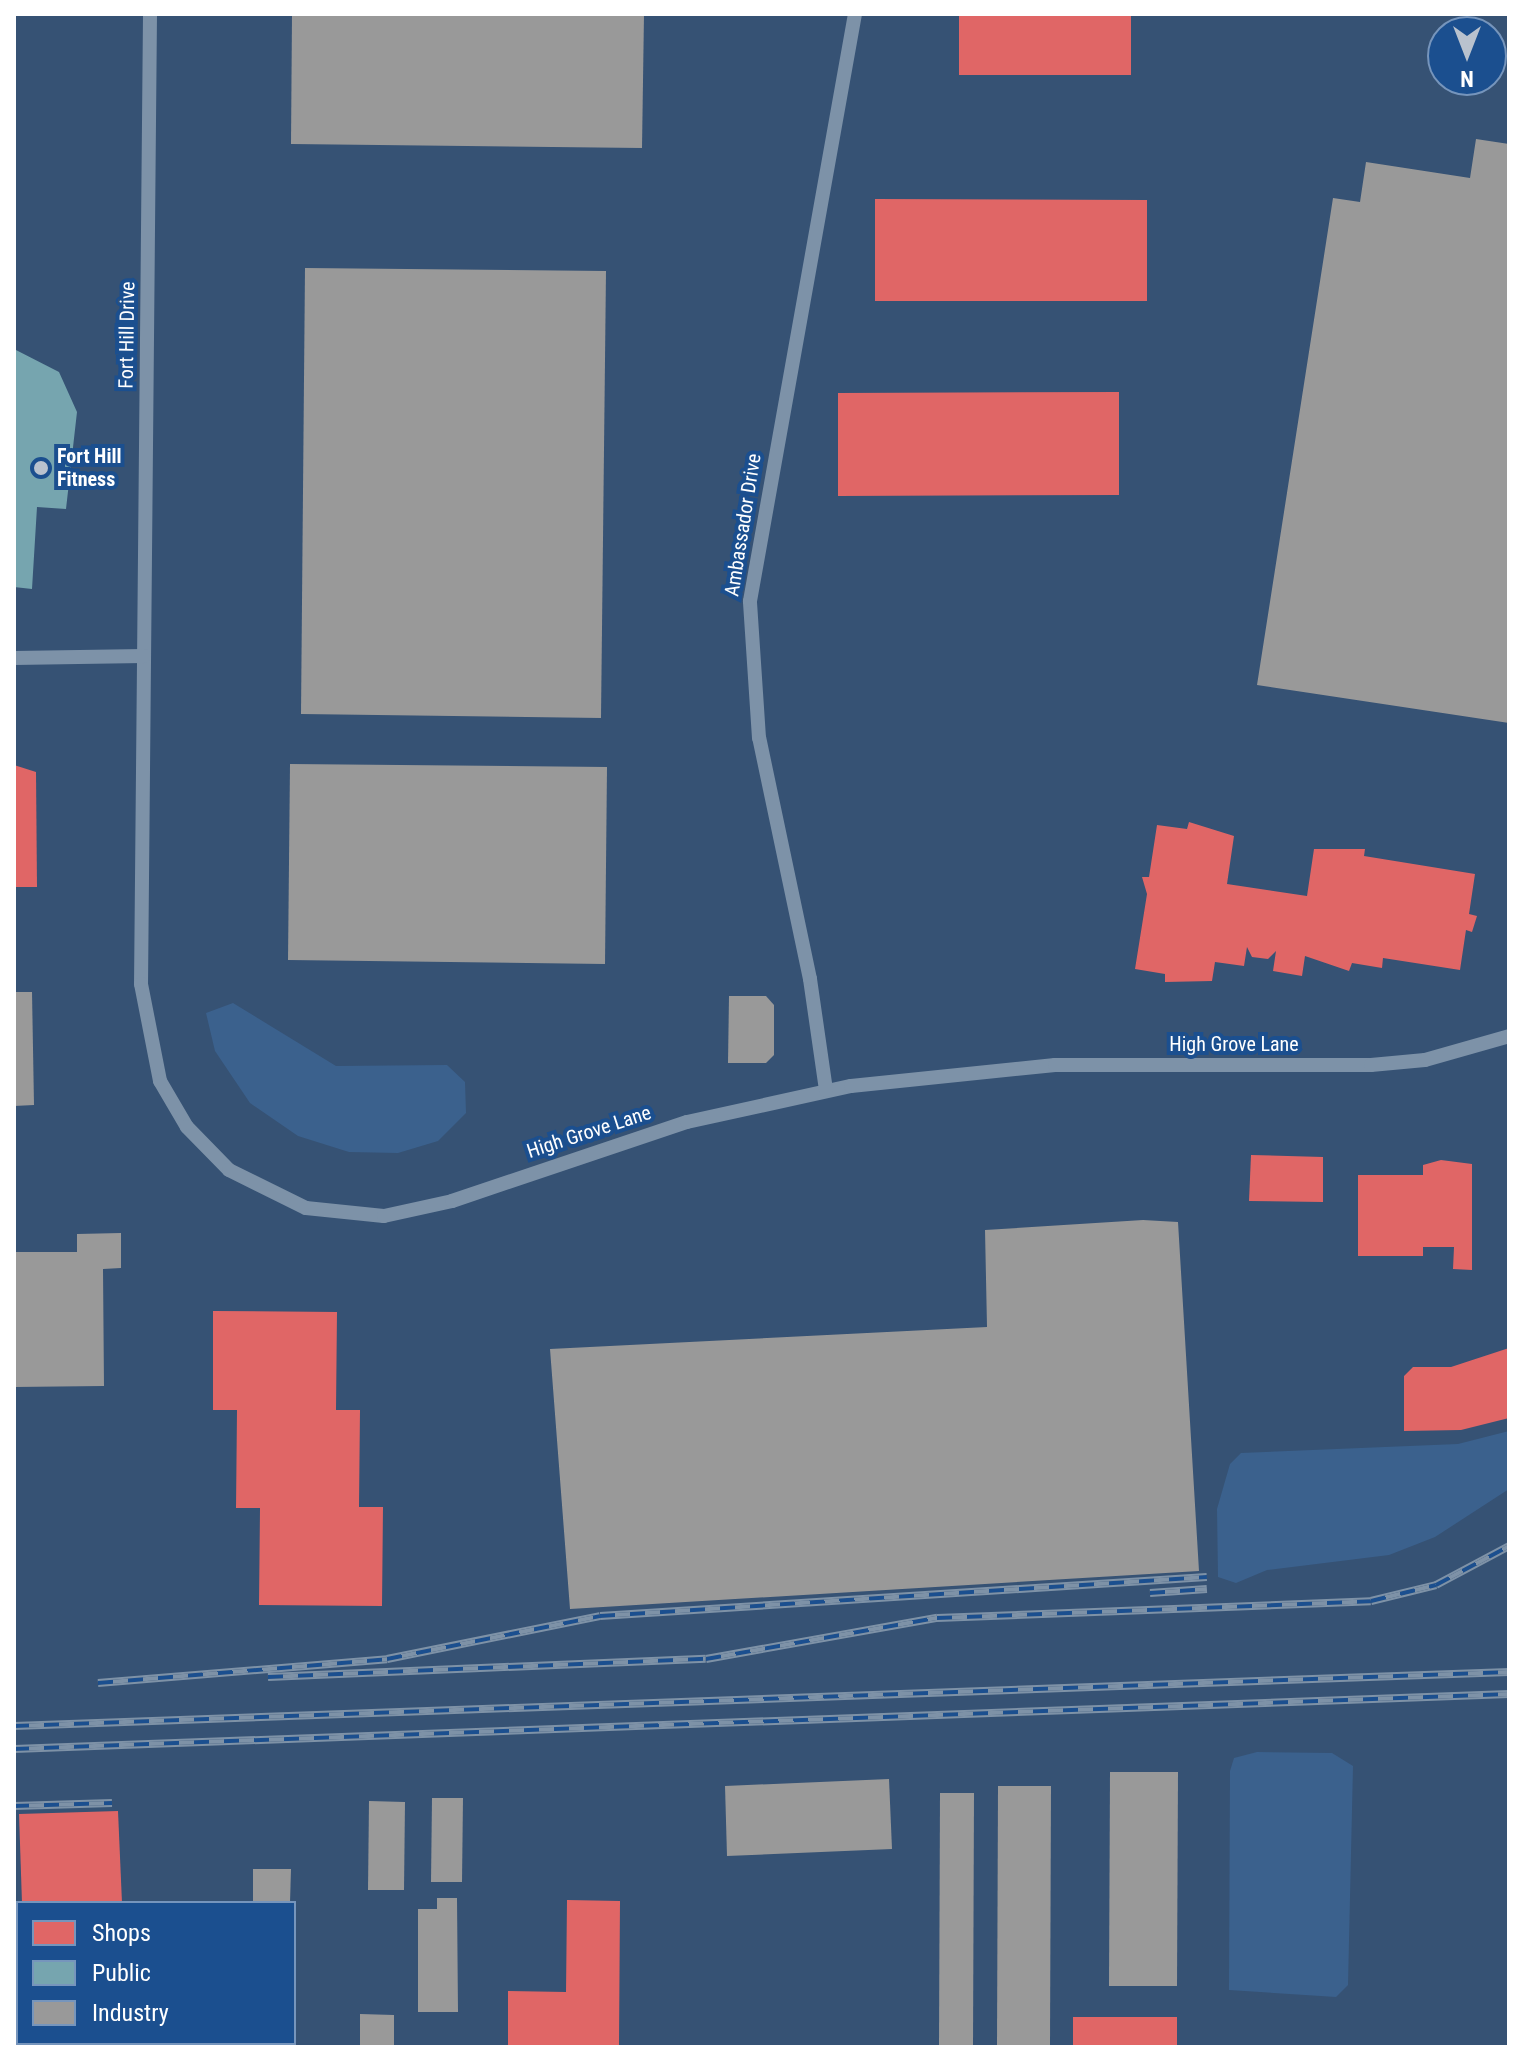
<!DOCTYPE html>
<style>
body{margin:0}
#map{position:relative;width:1523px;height:2061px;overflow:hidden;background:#365274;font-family:"Roboto Condensed",sans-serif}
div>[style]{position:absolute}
.water>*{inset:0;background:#3b618d}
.shops>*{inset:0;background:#e06666}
.public>*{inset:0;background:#76a5af}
.industry>*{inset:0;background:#999}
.street>*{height:14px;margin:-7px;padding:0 7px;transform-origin:7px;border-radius:7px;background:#7d92a8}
.rail>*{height:8px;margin-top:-4px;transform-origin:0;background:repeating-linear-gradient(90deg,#1b4f8f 0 15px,#7e92a7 0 30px);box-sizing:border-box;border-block:2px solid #7e92a7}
.dots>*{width:22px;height:22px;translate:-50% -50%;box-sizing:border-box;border:4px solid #1b4f8f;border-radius:50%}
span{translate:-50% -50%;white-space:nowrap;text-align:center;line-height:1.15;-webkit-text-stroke:8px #1b4f8f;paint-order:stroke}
.street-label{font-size:20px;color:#fff}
.poi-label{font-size:20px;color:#fff;font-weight:700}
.left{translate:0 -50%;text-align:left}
.frame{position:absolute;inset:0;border:16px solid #fff;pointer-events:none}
.legend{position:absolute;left:16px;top:1901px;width:280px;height:144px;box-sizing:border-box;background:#1b4f8f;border:2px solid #7695bc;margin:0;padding:10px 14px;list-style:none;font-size:24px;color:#fff}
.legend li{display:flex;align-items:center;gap:16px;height:40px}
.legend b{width:40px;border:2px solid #7695bc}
.north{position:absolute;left:1427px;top:16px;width:80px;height:80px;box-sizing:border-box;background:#1b4f8f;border:2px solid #7695bc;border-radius:50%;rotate:180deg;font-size:22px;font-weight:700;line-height:32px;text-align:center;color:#fff}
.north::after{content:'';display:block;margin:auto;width:28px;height:36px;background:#b9c2ce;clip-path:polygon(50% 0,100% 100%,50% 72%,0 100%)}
</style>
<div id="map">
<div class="water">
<i style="clip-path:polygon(233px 1003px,336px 1066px,447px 1065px,465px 1082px,466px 1113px,438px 1141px,398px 1153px,349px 1152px,298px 1136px,250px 1103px,215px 1051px,206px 1013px)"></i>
<i style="clip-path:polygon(1509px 1431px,1509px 1489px,1435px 1537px,1389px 1555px,1267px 1570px,1236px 1583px,1218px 1577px,1217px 1509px,1230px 1464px,1241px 1453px,1458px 1444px)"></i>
<i style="clip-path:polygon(1257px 1752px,1332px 1753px,1353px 1766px,1348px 1985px,1336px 1997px,1229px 1990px,1230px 1771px,1234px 1758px)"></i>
</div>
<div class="shops">
<i style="clip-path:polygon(959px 14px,1131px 14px,1131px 75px,959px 75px)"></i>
<i style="clip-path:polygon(875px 199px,1147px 200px,1147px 301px,875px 301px)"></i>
<i style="clip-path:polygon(1119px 392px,1119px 495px,838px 496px,838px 393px)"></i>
<i style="clip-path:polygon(14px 765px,36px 772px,37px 887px,14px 887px)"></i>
<i style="clip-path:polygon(1189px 822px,1234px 836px,1227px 884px,1307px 896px,1314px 849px,1365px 849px,1364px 856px,1475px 874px,1469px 914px,1477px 916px,1472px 932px,1466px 930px,1460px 970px,1383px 958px,1382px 968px,1352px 963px,1349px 971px,1305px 956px,1302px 976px,1273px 971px,1276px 951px,1268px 959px,1252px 957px,1247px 947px,1244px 966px,1215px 962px,1212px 981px,1165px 982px,1165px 974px,1135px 969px,1147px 894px,1142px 877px,1149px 877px,1157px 825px,1187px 829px)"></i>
<i style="clip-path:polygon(1251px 1155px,1323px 1157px,1323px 1202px,1249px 1201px)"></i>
<i style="clip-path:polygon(1441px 1160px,1472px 1164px,1472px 1270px,1453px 1269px,1454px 1247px,1423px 1247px,1423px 1256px,1358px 1256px,1358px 1175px,1423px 1175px,1423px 1165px)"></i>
<i style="clip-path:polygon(213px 1311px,337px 1312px,336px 1410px,360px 1410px,359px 1507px,383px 1507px,382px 1606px,259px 1605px,260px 1508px,236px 1508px,237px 1410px,213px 1410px)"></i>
<i style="clip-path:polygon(1509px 1348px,1509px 1418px,1461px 1430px,1404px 1431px,1404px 1376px,1413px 1367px,1451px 1367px)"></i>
<i style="clip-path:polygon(118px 1811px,122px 1903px,22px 1903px,19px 1814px)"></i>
<i style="clip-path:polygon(567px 1900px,620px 1901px,619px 2047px,508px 2047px,508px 1991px,566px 1992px)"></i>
<i style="clip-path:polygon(1073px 2017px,1177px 2017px,1177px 2047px,1073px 2047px)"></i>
</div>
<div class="public">
<i style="clip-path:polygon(14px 349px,59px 372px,77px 412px,66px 509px,37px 507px,32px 589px,14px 587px)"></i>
</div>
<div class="industry">
<i style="clip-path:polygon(292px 14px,644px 14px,642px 148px,291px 144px)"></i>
<i style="clip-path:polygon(1476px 139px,1509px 144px,1509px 723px,1257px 685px,1333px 198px,1360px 202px,1366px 162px,1470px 178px)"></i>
<i style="clip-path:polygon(305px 268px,606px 271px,601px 718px,301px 714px)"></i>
<i style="clip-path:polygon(290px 764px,607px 767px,605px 964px,288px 960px)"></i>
<i style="clip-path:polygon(14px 992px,32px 992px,34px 1105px,14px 1106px)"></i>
<i style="clip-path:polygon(729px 996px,766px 996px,774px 1005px,774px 1055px,766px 1063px,728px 1063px)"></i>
<i style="clip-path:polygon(1143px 1220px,1178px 1222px,1199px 1571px,570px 1609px,550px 1349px,987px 1327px,985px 1230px)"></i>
<i style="clip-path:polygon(121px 1233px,121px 1268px,103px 1269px,104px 1386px,14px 1387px,14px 1252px,77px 1252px,77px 1234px)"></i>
<i style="clip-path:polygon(1110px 1772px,1178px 1772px,1177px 1986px,1109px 1986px)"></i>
<i style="clip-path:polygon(889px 1779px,892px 1849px,727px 1856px,725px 1786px)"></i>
<i style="clip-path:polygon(998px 1786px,1051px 1786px,1050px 2046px,997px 2046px)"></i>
<i style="clip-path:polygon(940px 1793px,974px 1793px,973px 2046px,939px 2046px)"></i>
<i style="clip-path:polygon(432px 1798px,463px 1798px,462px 1882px,431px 1882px)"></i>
<i style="clip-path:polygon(369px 1801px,405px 1802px,404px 1890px,368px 1890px)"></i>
<i style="clip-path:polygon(253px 1869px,291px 1869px,290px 1903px,253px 1903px)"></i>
<i style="clip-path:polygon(437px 1898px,457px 1898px,458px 2012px,418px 2012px,418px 1909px,437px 1909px)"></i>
<i style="clip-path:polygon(360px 2014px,394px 2015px,394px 2047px,360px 2047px)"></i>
<i style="clip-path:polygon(236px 2043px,286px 2043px,286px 2047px,236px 2047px)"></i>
</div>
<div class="street">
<i style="left:150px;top:14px;width:970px;rotate:90.53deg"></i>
<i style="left:141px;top:984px;width:99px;rotate:78.9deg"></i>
<i style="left:160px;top:1081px;width:53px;rotate:59.6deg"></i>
<i style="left:187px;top:1127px;width:60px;rotate:45.7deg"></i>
<i style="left:229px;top:1170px;width:86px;rotate:26.3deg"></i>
<i style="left:306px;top:1208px;width:78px;rotate:5.9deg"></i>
<i style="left:384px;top:1216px;width:70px;rotate:-12.4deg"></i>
<i style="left:452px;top:1201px;width:248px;rotate:-18.6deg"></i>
<i style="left:687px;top:1122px;width:168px;rotate:-12.4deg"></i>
<i style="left:851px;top:1086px;width:205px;rotate:-5.9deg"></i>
<i style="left:1055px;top:1065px;width:316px"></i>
<i style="left:1371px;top:1065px;width:54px;rotate:-5.3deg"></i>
<i style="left:1425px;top:1060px;width:87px;rotate:-15.9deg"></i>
<i style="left:14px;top:658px;width:130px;rotate:-0.9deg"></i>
<i style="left:826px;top:1090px;width:112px;rotate:-98.2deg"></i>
<i style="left:810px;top:979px;width:246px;rotate:-101.9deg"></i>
<i style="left:759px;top:738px;width:137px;rotate:-93.8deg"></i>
<i style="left:750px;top:601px;width:596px;rotate:-79.86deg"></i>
</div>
<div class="rail">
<i style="left:1150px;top:1593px;width:57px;rotate:-4deg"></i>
<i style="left:268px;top:1677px;width:438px;rotate:-2.4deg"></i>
<i style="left:706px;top:1659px;width:235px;rotate:-10.1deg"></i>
<i style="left:937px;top:1618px;width:434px;rotate:-2.2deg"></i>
<i style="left:1371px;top:1601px;width:67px;rotate:-13.8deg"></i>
<i style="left:1436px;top:1585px;width:83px;rotate:-28.1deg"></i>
<i style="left:98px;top:1683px;width:290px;rotate:-4.7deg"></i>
<i style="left:387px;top:1659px;width:217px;rotate:-11.4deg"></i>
<i style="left:600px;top:1616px;width:608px;rotate:-3.68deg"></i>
<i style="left:14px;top:1726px;width:1496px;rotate:-2.07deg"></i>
<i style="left:14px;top:1749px;width:1496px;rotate:-2.11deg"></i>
<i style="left:14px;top:1806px;width:98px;rotate:-1.8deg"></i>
</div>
<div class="dots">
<i style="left:41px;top:468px;background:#b9c2ce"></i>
</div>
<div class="street-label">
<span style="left:127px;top:335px;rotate:-89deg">Fort Hill Drive</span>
<span style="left:743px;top:525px;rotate:-81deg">Ambassador Drive</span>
<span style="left:1234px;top:1044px">High Grove Lane</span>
<span style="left:589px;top:1132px;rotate:-18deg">High Grove Lane</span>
</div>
<div class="poi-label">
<span class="left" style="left:57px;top:468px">Fort Hill<br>Fitness</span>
</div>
<div class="frame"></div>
<ul class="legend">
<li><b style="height:22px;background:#e06666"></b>Shops</li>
<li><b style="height:22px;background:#76a5af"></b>Public</li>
<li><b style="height:22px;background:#999"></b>Industry</li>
</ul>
<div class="north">N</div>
</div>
